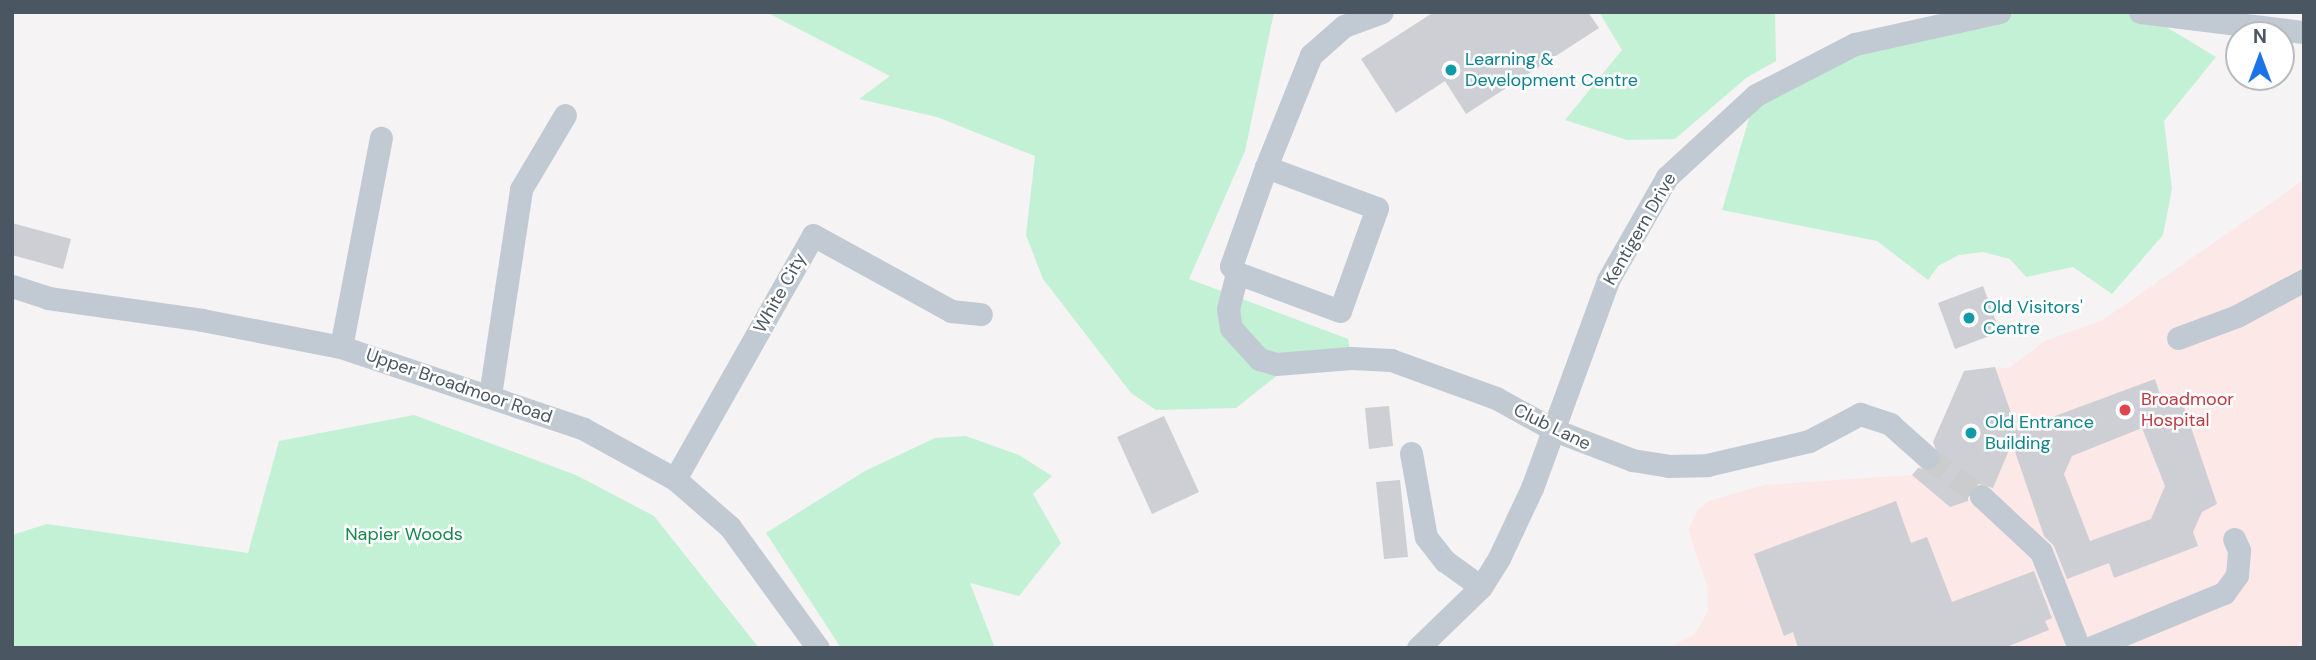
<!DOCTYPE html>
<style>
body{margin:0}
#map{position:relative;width:2316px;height:660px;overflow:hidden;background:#f5f3f3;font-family:"DM Sans",sans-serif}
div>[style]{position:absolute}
.medical>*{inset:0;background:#fce8e6}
.green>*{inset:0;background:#c3f1d5}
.building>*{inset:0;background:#cdcfd5}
.minor-tunnel>*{height:23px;margin-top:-11.5px;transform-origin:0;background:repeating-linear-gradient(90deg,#caccce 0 23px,transparent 0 34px)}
.minor>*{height:23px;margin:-11.5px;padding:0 11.5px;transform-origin:11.5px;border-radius:11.5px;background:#c1cad2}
.dots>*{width:19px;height:19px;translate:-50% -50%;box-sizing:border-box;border:4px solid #fff;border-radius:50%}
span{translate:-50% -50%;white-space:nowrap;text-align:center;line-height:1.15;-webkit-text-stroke:5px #fff;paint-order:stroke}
.culture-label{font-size:18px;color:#0d838f}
.left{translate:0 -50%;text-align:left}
.street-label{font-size:18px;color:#4a5661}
.health-label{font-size:18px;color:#be3a42}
.park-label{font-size:18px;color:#17864f}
.frame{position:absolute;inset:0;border:14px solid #4a5661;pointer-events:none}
.north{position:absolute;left:2225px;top:21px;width:70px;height:70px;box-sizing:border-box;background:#fff;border:2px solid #b7bbc0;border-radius:50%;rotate:0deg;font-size:19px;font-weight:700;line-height:28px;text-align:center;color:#4a5661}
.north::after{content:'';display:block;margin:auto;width:24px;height:32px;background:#1a73e8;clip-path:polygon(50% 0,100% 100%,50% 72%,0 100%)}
</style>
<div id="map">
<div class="medical">
<i style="clip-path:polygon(2304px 180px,2304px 648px,1667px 648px,1695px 634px,1708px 611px,1707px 586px,1688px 530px,1698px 510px,1709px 501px,1765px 485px,1912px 475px,1934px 449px,1933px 442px,1961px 379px,1975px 370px,2009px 368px,2045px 341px,2103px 320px)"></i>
</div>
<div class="green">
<i style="clip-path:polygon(766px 12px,1274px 12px,1245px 151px,1189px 279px,1348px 339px,1351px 358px,1293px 363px,1236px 408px,1156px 410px,1131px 393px,1043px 279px,1026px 235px,1035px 156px,937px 117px,859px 99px,890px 76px)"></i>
<i style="clip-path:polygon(1599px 12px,1775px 12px,1776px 61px,1746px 78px,1675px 139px,1627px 140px,1565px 120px,1622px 50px)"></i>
<i style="clip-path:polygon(1999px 12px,2143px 13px,2216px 57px,2164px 121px,2172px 189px,2163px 235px,2112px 294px,2073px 267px,2026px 277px,2010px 259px,1983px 252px,1959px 255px,1938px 266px,1928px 280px,1877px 241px,1722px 210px,1756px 95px,1855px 44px)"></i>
<i style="clip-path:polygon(414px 415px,576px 475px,654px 516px,759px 648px,12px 648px,12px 535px,47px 524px,248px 553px,279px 441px)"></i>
<i style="clip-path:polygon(966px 436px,1019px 455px,1052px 476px,1033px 494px,1061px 543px,1019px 596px,970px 583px,995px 648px,841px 648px,766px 533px,865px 471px,935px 438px)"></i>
</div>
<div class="building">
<i style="clip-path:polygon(1434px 12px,1588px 12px,1599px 28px,1466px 114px,1445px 81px,1396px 113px,1361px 59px)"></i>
<i style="clip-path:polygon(12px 223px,71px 239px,63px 269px,12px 255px)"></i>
<i style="clip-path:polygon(1983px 286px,2000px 332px,1955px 349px,1938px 303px)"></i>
<i style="clip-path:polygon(evenodd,1995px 367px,2017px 430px,2155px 379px,2162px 401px,2180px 395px,2217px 504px,2202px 512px,2193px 532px,2198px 546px,2114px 578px,2109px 563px,2067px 579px,2054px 546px,2044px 536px,2012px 443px,1993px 488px,1976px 483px,1968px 492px,1968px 501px,1950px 507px,1912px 475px,1918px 468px,1932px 470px,1940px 460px,1933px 442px,1964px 371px,1995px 367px,2142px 428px,2165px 486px,2151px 519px,2090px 541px,2064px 474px,2072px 456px,2142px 428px)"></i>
<i style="clip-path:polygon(1389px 406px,1393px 446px,1369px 449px,1365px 408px)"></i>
<i style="clip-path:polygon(1164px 416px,1199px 492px,1152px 514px,1117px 437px)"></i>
<i style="clip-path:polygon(1400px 480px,1408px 557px,1384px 559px,1376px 482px)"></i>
<i style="clip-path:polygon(1896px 501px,1911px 543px,1927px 537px,1952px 602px,2034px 571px,2052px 618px,2045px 621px,2049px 630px,2004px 648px,1798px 648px,1793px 632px,1784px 636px,1754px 554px)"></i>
</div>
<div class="minor-tunnel">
<i style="left:1927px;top:457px;width:67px;rotate:35.8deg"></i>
</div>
<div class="minor">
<i style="left:2140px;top:12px;width:165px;rotate:7deg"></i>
<i style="left:1266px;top:167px;width:118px;rotate:20.3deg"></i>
<i style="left:1377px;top:208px;width:109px;rotate:109.8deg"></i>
<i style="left:1340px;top:311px;width:110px;rotate:-159.7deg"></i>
<i style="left:1237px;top:273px;width:9px;rotate:-131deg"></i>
<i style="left:1231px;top:266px;width:105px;rotate:-70.5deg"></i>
<i style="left:1266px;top:167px;width:121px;rotate:-68.1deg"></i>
<i style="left:1311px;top:55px;width:44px;rotate:-41.3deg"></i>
<i style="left:1344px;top:26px;width:40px;rotate:-20.2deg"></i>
<i style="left:1237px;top:273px;width:37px;rotate:104deg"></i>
<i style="left:1228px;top:309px;width:19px;rotate:81deg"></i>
<i style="left:1231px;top:328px;width:42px;rotate:47.9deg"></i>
<i style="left:1259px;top:359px;width:18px;rotate:16deg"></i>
<i style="left:1276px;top:364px;width:75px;rotate:-4.6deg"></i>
<i style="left:1351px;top:358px;width:40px;rotate:2.9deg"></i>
<i style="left:1391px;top:360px;width:112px;rotate:19.9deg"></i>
<i style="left:1496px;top:398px;width:66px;rotate:28.9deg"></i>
<i style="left:1554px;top:430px;width:84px;rotate:21deg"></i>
<i style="left:1632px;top:460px;width:36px;rotate:9deg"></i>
<i style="left:1668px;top:466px;width:39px;rotate:-1deg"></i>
<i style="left:1707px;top:465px;width:105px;rotate:-13.2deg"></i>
<i style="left:1809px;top:441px;width:58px;rotate:-27.9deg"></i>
<i style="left:1860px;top:414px;width:32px;rotate:18deg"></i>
<i style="left:1890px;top:424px;width:50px;rotate:41.7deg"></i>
<i style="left:12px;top:286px;width:38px;rotate:18deg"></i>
<i style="left:48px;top:298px;width:156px;rotate:8.1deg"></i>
<i style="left:202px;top:320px;width:142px;rotate:11deg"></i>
<i style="left:341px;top:347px;width:256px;rotate:18.6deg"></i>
<i style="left:584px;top:429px;width:104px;rotate:28.8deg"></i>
<i style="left:675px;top:479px;width:73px;rotate:41.1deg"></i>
<i style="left:730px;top:527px;width:150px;rotate:54deg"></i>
<i style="left:2178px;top:338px;width:63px;rotate:-20.4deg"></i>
<i style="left:2237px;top:316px;width:76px;rotate:-28.2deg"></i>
<i style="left:341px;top:347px;width:213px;rotate:-79.2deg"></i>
<i style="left:490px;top:395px;width:208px;rotate:-81.4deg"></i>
<i style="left:521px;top:189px;width:86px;rotate:-59.3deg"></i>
<i style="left:1411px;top:453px;width:85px;rotate:79.9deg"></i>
<i style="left:1426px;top:537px;width:31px;rotate:52deg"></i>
<i style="left:1445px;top:561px;width:44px;rotate:35.8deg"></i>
<i style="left:675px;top:479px;width:280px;rotate:-60.5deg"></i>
<i style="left:813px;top:235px;width:158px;rotate:28.8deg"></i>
<i style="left:951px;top:311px;width:30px;rotate:6deg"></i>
<i style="left:1981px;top:496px;width:82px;rotate:43deg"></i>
<i style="left:2041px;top:552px;width:103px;rotate:68.4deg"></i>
<i style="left:1418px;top:648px;width:88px;rotate:-44.1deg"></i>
<i style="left:1481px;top:587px;width:34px;rotate:-58deg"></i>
<i style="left:1499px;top:558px;width:77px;rotate:-64.8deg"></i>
<i style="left:1532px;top:488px;width:221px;rotate:-69.9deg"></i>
<i style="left:1608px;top:280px;width:119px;rotate:-60.2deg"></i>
<i style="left:1667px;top:177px;width:121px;rotate:-42.7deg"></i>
<i style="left:1756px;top:95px;width:111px;rotate:-27.3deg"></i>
<i style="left:1855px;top:44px;width:148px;rotate:-12.5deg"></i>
<i style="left:2090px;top:648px;width:145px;rotate:-22.3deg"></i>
<i style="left:2224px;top:593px;width:22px;rotate:-54deg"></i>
<i style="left:2237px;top:575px;width:25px;rotate:-85deg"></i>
<i style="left:2239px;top:550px;width:12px;rotate:-114deg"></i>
</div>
<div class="dots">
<i style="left:1451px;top:70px;background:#0f9aa8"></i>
<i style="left:1969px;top:318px;background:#0f9aa8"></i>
<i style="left:2125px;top:410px;background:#e0444e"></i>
<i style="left:1971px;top:433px;background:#0f9aa8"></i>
</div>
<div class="culture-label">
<span class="left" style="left:1465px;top:70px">Learning &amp;<br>Development Centre</span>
<span class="left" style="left:1983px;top:318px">Old Visitors'<br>Centre</span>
<span class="left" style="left:1985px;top:433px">Old Entrance<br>Building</span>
</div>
<div class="street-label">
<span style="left:1640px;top:229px;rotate:-60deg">Kentigern Drive</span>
<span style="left:780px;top:293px;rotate:-61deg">White City</span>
<span style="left:459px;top:386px;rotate:19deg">Upper Broadmoor Road</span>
<span style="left:1552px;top:427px;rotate:26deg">Club Lane</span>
</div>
<div class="health-label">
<span class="left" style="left:2141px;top:410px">Broadmoor<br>Hospital</span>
</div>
<div class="park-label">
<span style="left:404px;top:534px">Napier Woods</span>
</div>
<div class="frame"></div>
<div class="north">N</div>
</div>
